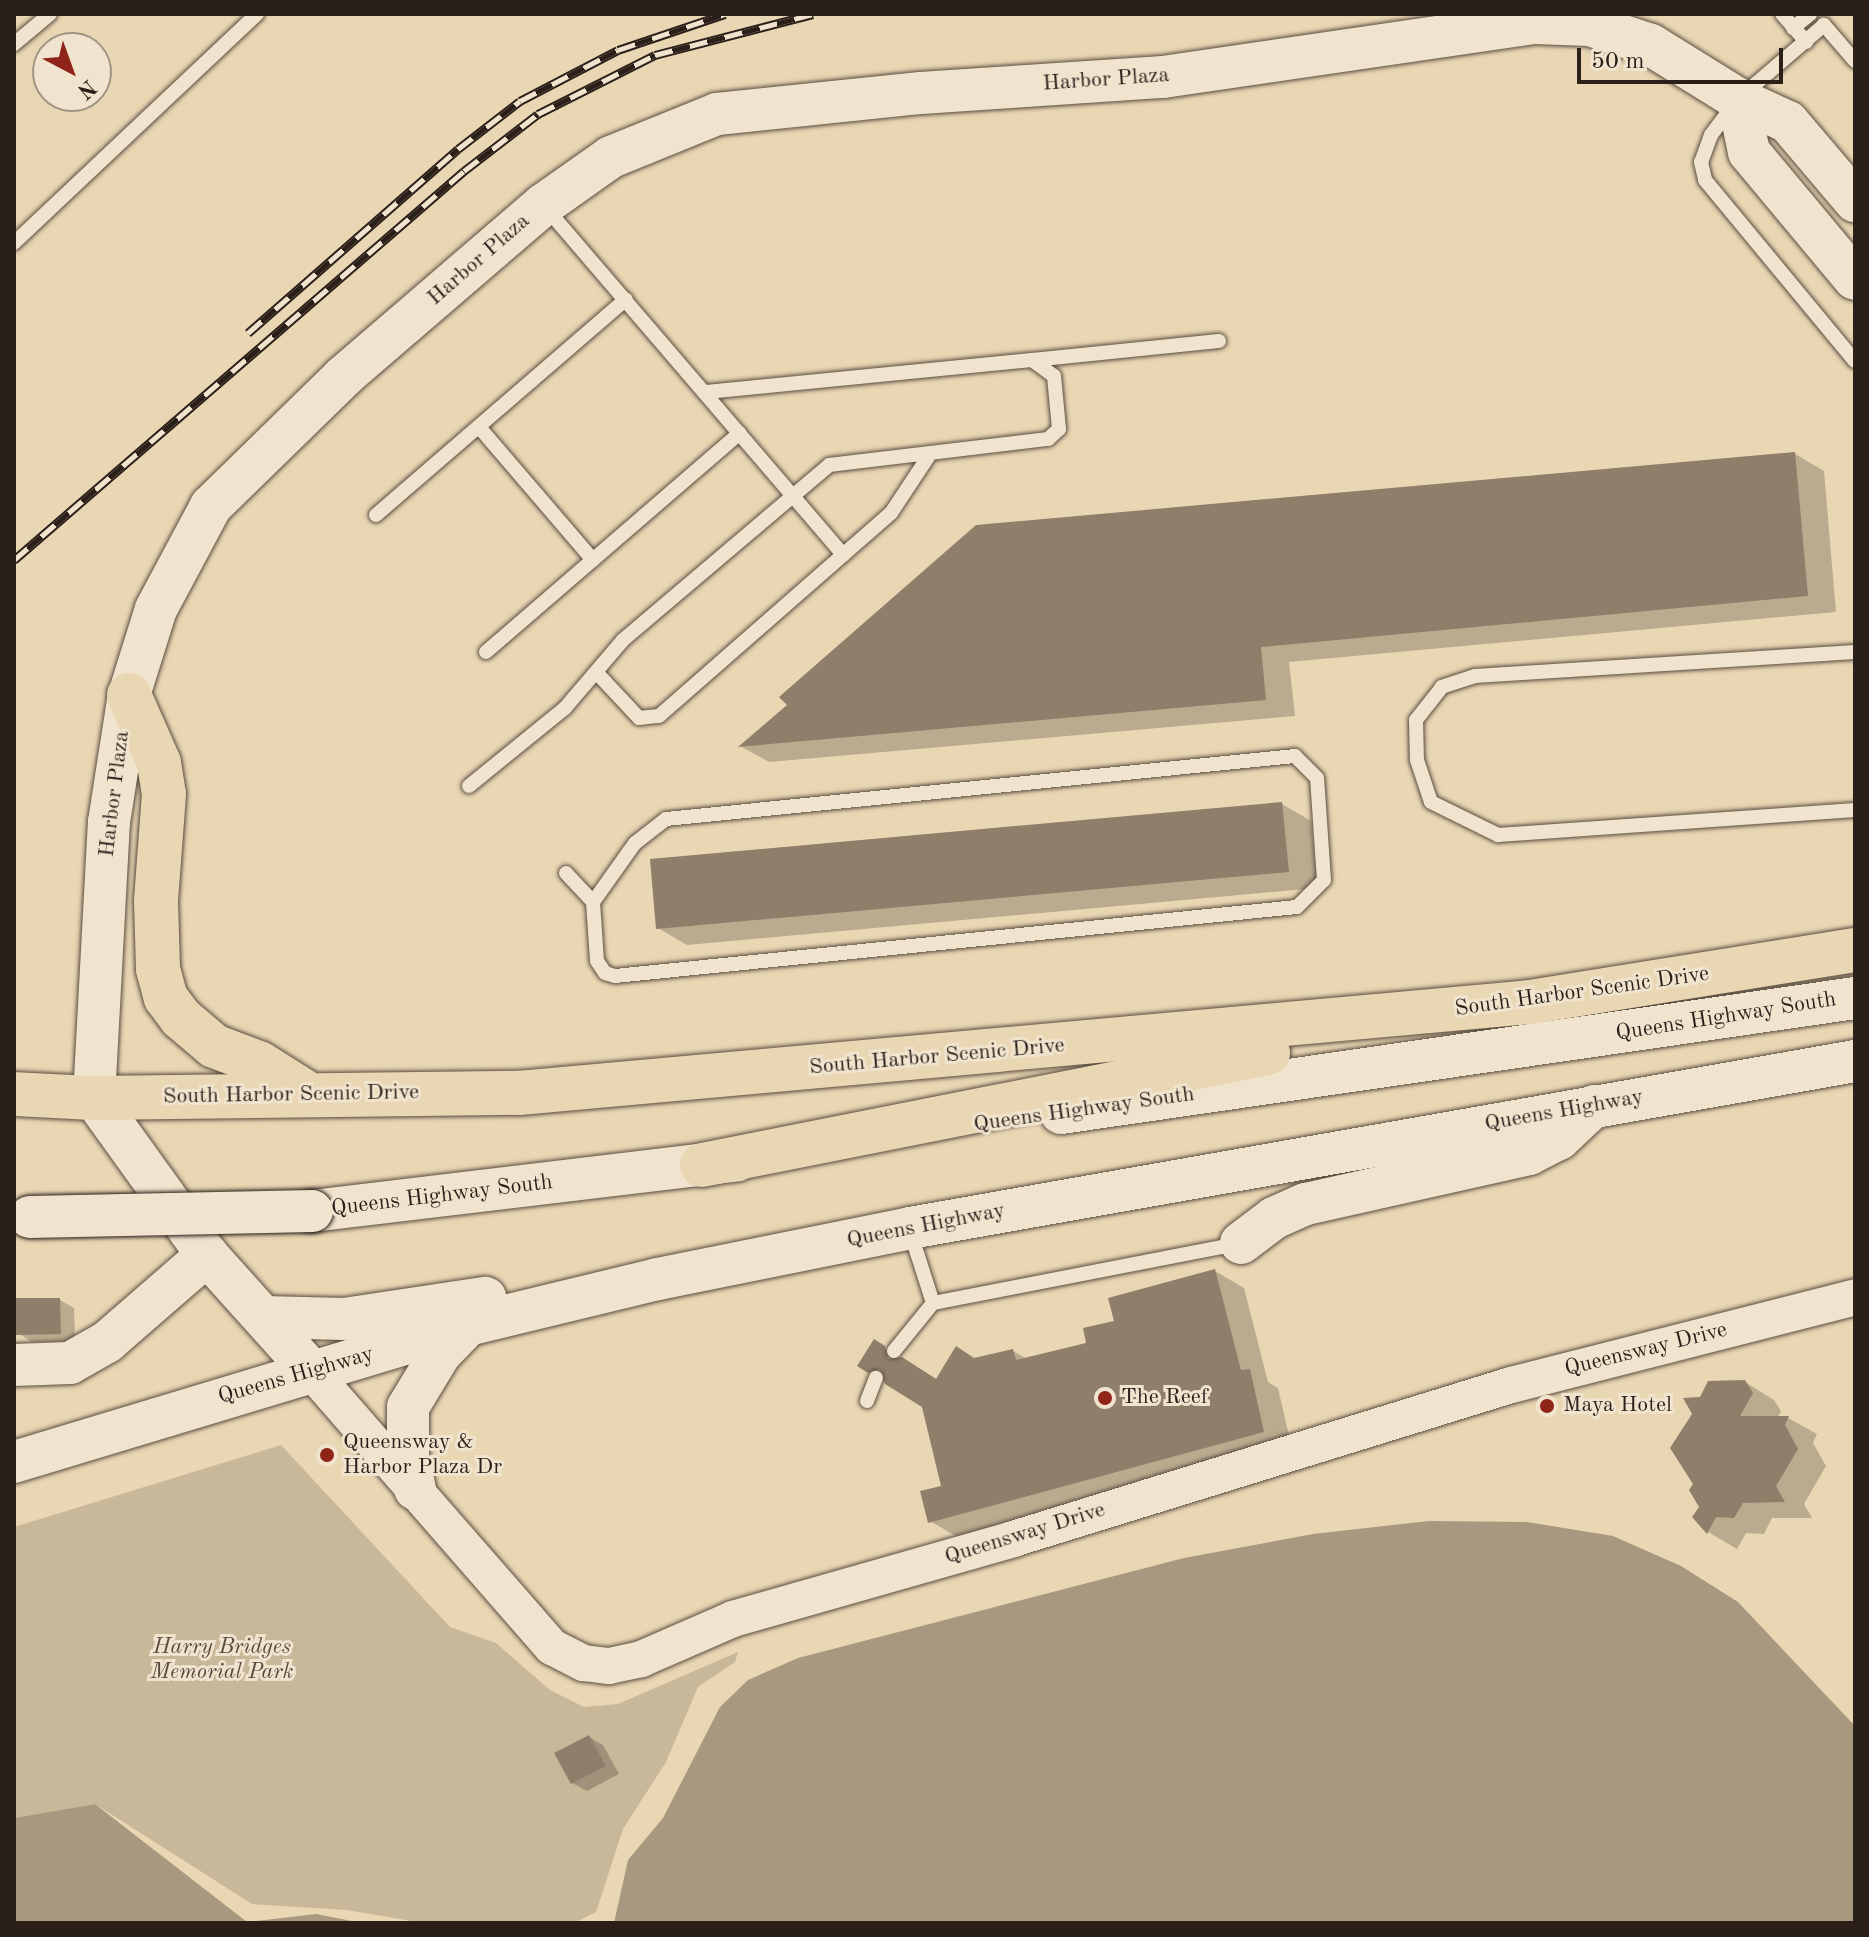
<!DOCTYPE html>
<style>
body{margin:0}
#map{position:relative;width:1869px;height:1937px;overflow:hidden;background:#e9d6b3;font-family:"Old Standard TT",serif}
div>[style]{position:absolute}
.green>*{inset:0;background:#c9b799}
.water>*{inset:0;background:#a8987f}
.shadow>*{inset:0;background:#0003}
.building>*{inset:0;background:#8e7e6a}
.roads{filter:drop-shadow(0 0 2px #5a4d40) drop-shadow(0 0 2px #5a4d40)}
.service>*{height:14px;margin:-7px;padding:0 7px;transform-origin:7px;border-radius:7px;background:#f1e4ce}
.tertiary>*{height:36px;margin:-18px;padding:0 18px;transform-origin:18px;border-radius:18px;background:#f1e4ce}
.secondary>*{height:42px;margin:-21px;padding:0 21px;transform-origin:21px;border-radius:21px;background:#f1e4ce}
.primary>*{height:44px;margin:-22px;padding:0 22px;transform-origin:22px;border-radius:22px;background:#e9d6b3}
.motorway>*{height:44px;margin:-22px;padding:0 22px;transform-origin:22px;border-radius:22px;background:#e9d6b3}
.rail>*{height:9px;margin-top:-4.5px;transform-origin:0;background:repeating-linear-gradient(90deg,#f1e4ce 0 18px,#2b1f1a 0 36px);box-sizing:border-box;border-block:2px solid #2b1f1a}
.bridges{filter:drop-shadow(0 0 2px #2b1f1a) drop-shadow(0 0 2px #2b1f1a)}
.secondary-bridge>*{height:42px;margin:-21px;padding:0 21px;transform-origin:21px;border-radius:21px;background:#f1e4ce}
.dots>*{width:22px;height:22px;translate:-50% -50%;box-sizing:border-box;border:4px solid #f1e4ce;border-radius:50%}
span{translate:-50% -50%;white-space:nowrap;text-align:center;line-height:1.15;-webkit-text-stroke:6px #f1e4ce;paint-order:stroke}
.street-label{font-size:22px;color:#2b1f1a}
.poi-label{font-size:22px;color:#2b1f1a}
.left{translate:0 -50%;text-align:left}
.park-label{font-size:22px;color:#5a4d40;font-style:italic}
.frame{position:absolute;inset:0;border:16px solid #2b1f1a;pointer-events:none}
.north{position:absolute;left:32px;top:32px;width:80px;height:80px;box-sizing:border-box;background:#f1e4ce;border:2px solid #a29586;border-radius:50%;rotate:139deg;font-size:22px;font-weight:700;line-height:32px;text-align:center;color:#2b1f1a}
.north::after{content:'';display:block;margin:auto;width:28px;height:36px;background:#8f2418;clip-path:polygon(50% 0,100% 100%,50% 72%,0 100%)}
.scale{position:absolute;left:1577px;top:48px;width:206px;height:36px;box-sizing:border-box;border:4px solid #2b1f1a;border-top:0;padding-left:10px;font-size:24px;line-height:28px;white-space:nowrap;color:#2b1f1a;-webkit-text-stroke:6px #f1e4ce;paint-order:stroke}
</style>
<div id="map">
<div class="green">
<i style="clip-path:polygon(281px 1445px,450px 1627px,496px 1643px,550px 1690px,584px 1707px,618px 1704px,738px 1652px,735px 1662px,698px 1687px,666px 1762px,623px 1829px,596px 1912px,574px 1923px,423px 1923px,347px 1910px,252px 1904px,95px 1804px,14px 1818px,14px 1527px)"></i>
</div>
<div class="water">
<i style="clip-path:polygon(1429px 1521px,1527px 1522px,1613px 1536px,1681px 1566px,1738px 1602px,1855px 1726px,1855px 1923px,614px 1923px,628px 1860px,663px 1818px,720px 1707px,748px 1680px,798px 1658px,1184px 1558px,1313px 1534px)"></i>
<i style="clip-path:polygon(95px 1804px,247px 1922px,316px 1914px,362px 1923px,14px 1923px,14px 1818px)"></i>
</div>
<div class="shadow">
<i style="clip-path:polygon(1795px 454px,1824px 471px,1836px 612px,1289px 662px,1295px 716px,769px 762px,742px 747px,790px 705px)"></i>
<i style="clip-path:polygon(1282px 804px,1311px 821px,1317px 888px,687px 945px,658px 928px)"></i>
<i style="clip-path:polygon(1215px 1271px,1244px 1288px,1268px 1382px,1278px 1388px,1292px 1449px,959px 1538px,930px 1521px,944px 1487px,923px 1405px,860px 1365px,874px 1342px,938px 1380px,975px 1359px,1013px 1351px,1027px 1359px,1089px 1345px,1116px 1322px)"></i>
<i style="clip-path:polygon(60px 1300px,74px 1308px,75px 1341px,32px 1342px,18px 1333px)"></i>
<i style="clip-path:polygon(1745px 1382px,1774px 1400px,1781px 1411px,1777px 1418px,1788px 1418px,1817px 1434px,1813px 1443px,1826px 1466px,1804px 1504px,1812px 1518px,1772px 1518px,1764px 1534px,1746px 1533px,1737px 1549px,1708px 1532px,1695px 1517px,1701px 1507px,1695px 1484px,1701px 1399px)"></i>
<i style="clip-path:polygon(589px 1737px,603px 1745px,619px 1774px,587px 1791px,572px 1783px)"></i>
</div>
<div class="building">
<i style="clip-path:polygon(1795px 452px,1808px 596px,1261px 647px,1266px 700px,738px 747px,787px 705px,779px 697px,976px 525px)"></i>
<i style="clip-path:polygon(1282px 802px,1289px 872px,656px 929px,650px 859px)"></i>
<i style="clip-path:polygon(1215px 1269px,1241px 1370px,1250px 1369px,1264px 1432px,928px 1523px,920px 1491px,941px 1486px,922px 1407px,885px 1384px,880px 1369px,868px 1373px,857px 1366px,874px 1339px,885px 1346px,888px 1359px,902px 1357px,936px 1379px,956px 1346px,974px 1358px,1013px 1349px,1016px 1360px,1086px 1343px,1083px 1328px,1114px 1321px,1108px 1298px)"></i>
<i style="clip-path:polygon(16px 1298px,60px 1298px,61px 1334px,16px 1335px)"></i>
<i style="clip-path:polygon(1745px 1380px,1753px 1393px,1740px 1416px,1789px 1416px,1785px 1425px,1798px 1449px,1776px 1486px,1785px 1502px,1743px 1503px,1734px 1518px,1716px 1517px,1707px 1534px,1692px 1517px,1699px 1507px,1689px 1490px,1693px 1484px,1670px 1448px,1692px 1414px,1683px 1398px,1700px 1397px,1708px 1381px)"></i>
<i style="clip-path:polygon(589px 1735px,606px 1766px,571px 1784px,554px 1753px)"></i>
</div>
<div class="roads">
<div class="service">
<i style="left:1782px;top:14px;width:37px;rotate:49deg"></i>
<i style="left:1793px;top:28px;width:22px;rotate:-39deg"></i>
<i style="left:14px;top:44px;width:47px;rotate:-39.8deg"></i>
<i style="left:1855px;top:61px;width:48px;rotate:-130.7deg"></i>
<i style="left:1824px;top:25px;width:113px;rotate:139.3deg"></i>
<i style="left:1738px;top:99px;width:45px;rotate:126.9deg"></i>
<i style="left:1711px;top:135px;width:29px;rotate:110deg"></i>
<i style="left:1701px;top:162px;width:18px;rotate:77deg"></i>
<i style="left:1705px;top:180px;width:235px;rotate:50.4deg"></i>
<i style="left:546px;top:208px;width:457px;rotate:49.4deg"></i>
<i style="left:14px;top:243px;width:334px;rotate:-43.3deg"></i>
<i style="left:1032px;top:360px;width:188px;rotate:-5.8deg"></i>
<i style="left:479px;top:427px;width:175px;rotate:49.4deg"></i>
<i style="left:376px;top:515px;width:330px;rotate:-40.8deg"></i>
<i style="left:486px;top:652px;width:335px;rotate:-40.8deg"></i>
<i style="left:1855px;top:652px;width:381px;rotate:176.4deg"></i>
<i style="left:1475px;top:676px;width:35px;rotate:162deg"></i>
<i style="left:1442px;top:687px;width:42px;rotate:128.2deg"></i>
<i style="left:1416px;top:720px;width:40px;rotate:88.6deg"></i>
<i style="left:1417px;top:760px;width:44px;rotate:71.6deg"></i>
<i style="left:1431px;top:802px;width:75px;rotate:26.2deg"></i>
<i style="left:1498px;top:835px;width:358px;rotate:-4deg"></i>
<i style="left:596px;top:672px;width:63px;rotate:46.9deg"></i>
<i style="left:639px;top:718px;width:20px;rotate:-6deg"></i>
<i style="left:659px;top:716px;width:308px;rotate:-41.2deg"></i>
<i style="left:891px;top:513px;width:71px;rotate:-56.5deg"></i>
<i style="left:469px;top:786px;width:124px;rotate:-39.1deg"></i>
<i style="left:565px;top:708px;width:89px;rotate:-49.5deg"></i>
<i style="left:623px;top:640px;width:270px;rotate:-40.3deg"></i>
<i style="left:829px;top:465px;width:221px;rotate:-6.8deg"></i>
<i style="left:1048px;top:439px;width:15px;rotate:-42deg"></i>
<i style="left:1059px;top:429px;width:53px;rotate:-95.4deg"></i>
<i style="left:1054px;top:376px;width:27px;rotate:-144deg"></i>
<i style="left:1032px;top:360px;width:328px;rotate:174.4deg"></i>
<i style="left:566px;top:873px;width:40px;rotate:47deg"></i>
<i style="left:593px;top:902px;width:59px;rotate:86.1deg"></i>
<i style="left:597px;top:961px;width:14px;rotate:56deg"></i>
<i style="left:605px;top:973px;width:10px;rotate:17deg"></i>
<i style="left:615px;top:976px;width:685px;rotate:-5.78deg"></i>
<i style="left:1297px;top:907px;width:38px;rotate:-45deg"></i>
<i style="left:1324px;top:880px;width:102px;rotate:-93.9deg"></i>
<i style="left:1317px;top:778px;width:31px;rotate:-135deg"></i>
<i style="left:1295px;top:756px;width:632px;rotate:174.28deg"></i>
<i style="left:666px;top:819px;width:39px;rotate:142deg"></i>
<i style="left:635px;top:843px;width:72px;rotate:125.4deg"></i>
<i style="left:910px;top:1231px;width:76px;rotate:72.3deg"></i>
<i style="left:894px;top:1351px;width:62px;rotate:-50.9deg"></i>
<i style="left:933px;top:1303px;width:310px;rotate:-11deg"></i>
<i style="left:867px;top:1401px;width:25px;rotate:-69deg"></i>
</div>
<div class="tertiary">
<i style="left:312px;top:1372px;width:365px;rotate:48.9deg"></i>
<i style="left:552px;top:1647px;width:36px;rotate:27deg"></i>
<i style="left:584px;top:1663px;width:25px;rotate:7deg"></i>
<i style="left:609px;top:1666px;width:33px;rotate:-12deg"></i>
<i style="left:641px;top:1659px;width:100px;rotate:-23.5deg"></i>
<i style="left:733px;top:1619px;width:291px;rotate:-15.9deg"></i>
<i style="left:1013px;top:1539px;width:521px;rotate:-17.18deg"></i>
<i style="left:1511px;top:1385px;width:355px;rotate:-14.3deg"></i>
</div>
<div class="secondary">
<i style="left:1738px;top:99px;width:54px;rotate:78.3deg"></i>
<i style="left:1749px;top:152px;width:165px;rotate:50.2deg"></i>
<i style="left:1061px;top:1113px;width:802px;rotate:-8.24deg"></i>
<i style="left:312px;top:1211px;width:428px;rotate:-6.8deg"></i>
<i style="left:1241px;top:1243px;width:41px;rotate:-37.1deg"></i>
<i style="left:1274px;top:1218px;width:35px;rotate:-24deg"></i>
<i style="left:1306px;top:1204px;width:229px;rotate:-12.6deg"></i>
<i style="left:1529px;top:1154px;width:34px;rotate:-27deg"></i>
<i style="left:1559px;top:1139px;width:48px;rotate:-43.3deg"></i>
<i style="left:264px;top:1317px;width:80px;rotate:1.4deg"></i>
<i style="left:344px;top:1319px;width:143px;rotate:-8.5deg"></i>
<i style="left:14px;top:1365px;width:56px;rotate:-2deg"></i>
<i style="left:70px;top:1363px;width:43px;rotate:-29.6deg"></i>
<i style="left:107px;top:1342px;width:133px;rotate:-41deg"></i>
<i style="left:312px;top:1372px;width:157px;rotate:-131.9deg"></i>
<i style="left:207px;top:1255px;width:193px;rotate:-125.7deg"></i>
<i style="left:94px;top:1098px;width:276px;rotate:-86.9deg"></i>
<i style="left:109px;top:822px;width:129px;rotate:-81.1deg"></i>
<i style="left:129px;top:695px;width:90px;rotate:-72.6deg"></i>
<i style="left:156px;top:609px;width:117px;rotate:-61.9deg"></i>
<i style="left:211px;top:506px;width:185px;rotate:-44.3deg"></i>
<i style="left:343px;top:377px;width:264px;rotate:-40.7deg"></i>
<i style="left:543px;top:205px;width:83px;rotate:-35.2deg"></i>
<i style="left:611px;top:157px;width:114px;rotate:-22.1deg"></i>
<i style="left:717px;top:114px;width:205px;rotate:-5.9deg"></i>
<i style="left:921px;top:93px;width:243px;rotate:-3.8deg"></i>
<i style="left:1163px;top:77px;width:375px;rotate:-8.3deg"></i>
<i style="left:1534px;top:23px;width:56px;rotate:2deg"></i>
<i style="left:1590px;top:25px;width:64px;rotate:18.2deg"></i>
<i style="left:1651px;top:45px;width:102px;rotate:31.8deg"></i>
<i style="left:1738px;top:99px;width:55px;rotate:24.7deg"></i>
<i style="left:1788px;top:122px;width:104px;rotate:49.7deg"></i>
<i style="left:14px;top:1462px;width:474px;rotate:-16.8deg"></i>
<i style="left:468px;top:1325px;width:195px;rotate:-13.6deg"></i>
<i style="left:658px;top:1279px;width:257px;rotate:-11.4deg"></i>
<i style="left:910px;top:1228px;width:960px;rotate:-10.02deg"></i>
<i style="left:415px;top:1489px;width:33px;rotate:-102deg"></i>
<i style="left:408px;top:1457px;width:50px;rotate:-90deg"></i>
<i style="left:408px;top:1407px;width:62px;rotate:-58.9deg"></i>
<i style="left:440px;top:1354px;width:40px;rotate:-46deg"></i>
</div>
<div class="primary">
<i style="left:14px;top:1094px;width:80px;rotate:2.9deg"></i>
</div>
<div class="motorway">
<i style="left:129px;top:695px;width:74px;rotate:66.2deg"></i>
<i style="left:159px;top:763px;width:31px;rotate:81deg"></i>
<i style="left:164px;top:794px;width:107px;rotate:94.3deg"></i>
<i style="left:156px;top:901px;width:68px;rotate:88.3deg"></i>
<i style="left:158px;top:969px;width:30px;rotate:75deg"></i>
<i style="left:166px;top:998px;width:25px;rotate:53deg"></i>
<i style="left:181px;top:1018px;width:43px;rotate:40.3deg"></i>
<i style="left:214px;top:1046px;width:48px;rotate:20.7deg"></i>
<i style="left:259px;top:1063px;width:60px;rotate:32.1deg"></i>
<i style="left:94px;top:1098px;width:425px;rotate:-0.7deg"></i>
<i style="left:519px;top:1093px;width:1015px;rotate:-5.14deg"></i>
<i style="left:1530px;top:1002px;width:329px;rotate:-9.1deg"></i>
<i style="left:702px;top:1165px;width:577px;rotate:-11.19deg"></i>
</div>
</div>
<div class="rail">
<i style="left:248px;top:333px;width:279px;rotate:-41.2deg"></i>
<i style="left:458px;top:149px;width:78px;rotate:-37.7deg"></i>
<i style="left:520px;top:101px;width:110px;rotate:-27.5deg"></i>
<i style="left:618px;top:50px;width:113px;rotate:-18.6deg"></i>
<i style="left:14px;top:560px;width:595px;rotate:-40.84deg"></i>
<i style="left:464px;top:171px;width:93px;rotate:-37.6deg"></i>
<i style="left:538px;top:114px;width:131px;rotate:-26.8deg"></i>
<i style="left:655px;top:55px;width:163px;rotate:-14.5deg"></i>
</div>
<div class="bridges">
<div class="secondary-bridge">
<i style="left:30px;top:1217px;width:282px;rotate:-1.2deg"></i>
</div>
</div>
<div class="dots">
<i style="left:1105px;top:1398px;background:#8f2418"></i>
<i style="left:1547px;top:1406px;background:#8f2418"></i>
<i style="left:327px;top:1455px;background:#8f2418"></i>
</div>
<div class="street-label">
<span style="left:1106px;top:80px;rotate:-4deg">Harbor Plaza</span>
<span style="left:479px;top:260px;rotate:-41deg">Harbor Plaza</span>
<span style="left:115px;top:794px;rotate:-83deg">Harbor Plaza</span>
<span style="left:1582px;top:992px;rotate:-8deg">South Harbor Scenic Drive</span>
<span style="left:1726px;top:1017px;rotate:-9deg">Queens Highway South</span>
<span style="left:937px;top:1057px;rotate:-5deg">South Harbor Scenic Drive</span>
<span style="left:291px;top:1095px;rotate:-1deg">South Harbor Scenic Drive</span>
<span style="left:1084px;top:1110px;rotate:-8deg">Queens Highway South</span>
<span style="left:1564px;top:1111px;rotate:-10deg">Queens Highway</span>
<span style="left:442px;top:1196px;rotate:-7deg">Queens Highway South</span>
<span style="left:926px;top:1226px;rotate:-11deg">Queens Highway</span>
<span style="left:1646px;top:1350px;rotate:-14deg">Queensway Drive</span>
<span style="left:296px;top:1376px;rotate:-16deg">Queens Highway</span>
<span style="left:1025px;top:1534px;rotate:-17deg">Queensway Drive</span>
</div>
<div class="poi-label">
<span class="left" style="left:1121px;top:1398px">The Reef</span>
<span class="left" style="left:1563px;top:1406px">Maya Hotel</span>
<span class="left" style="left:343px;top:1455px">Queensway &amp;<br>Harbor Plaza Dr</span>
</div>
<div class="park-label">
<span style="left:222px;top:1660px">Harry Bridges<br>Memorial Park</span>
</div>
<div class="frame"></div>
<div class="north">N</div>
<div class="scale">50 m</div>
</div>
